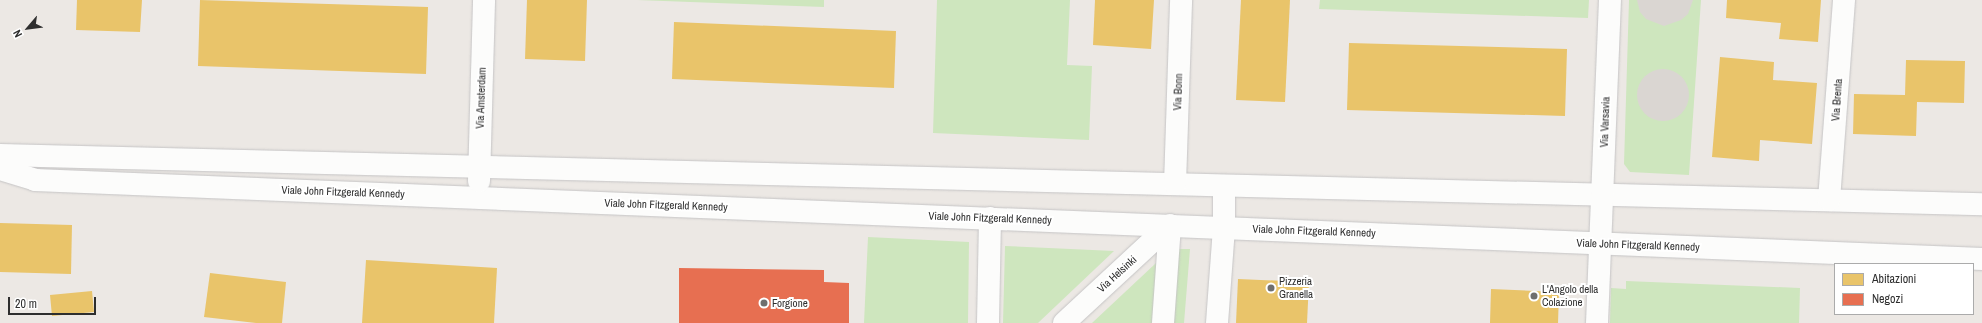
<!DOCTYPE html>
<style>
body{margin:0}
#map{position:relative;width:1982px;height:323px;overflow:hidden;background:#ece8e4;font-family:"Archivo Narrow",sans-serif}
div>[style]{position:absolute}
.green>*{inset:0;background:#cee6be}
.plaza>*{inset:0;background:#dad6d2}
.round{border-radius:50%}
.homes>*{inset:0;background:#e9c46a}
.shops>*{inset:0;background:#e76f51}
.roads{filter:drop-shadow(0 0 1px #c5c4c5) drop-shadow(0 0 1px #c5c4c5)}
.minor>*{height:22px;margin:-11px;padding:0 11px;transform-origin:11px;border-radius:11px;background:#fcfcfb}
.dots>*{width:11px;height:11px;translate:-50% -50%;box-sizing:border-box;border:2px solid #fff;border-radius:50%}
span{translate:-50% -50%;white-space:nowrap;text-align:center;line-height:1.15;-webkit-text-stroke:4px #fff;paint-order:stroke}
.street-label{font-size:11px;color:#2e2e2e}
.poi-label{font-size:11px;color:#2e2e2e}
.left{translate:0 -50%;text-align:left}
.legend{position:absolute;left:1834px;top:263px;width:140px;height:52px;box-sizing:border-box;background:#fff;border:1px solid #ababab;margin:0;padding:5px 7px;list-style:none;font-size:12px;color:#2e2e2e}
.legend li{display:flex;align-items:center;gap:8px;height:20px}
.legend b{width:20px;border:1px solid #ababab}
.north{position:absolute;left:8px;top:8px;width:40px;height:40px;-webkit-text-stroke:3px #fff;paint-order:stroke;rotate:242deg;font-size:11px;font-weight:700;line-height:16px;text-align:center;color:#2e2e2e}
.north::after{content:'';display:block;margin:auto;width:14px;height:18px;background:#2e2e2e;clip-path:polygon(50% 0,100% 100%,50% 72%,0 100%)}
.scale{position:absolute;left:8px;top:297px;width:88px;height:18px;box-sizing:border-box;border:2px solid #2e2e2e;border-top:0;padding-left:5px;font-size:12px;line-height:14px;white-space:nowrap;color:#2e2e2e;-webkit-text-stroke:3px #fff;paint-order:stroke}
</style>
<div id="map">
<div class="green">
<i style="clip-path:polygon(637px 0,824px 0,824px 7px)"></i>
<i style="clip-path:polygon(937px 0,1070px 0,1067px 65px,1092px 66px,1089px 140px,933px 133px)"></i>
<i style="clip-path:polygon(1320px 0,1589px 0,1588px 18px,1319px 9px)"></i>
<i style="clip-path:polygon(1629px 0,1701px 0,1689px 175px,1630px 172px,1624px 164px)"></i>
<i style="clip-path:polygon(868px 237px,969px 242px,968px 323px,864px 323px)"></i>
<i style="clip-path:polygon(1005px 246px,1114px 251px,1038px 323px,1003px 323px)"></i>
<i style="clip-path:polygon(1171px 249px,1190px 249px,1184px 323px,1092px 323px)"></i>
<i style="clip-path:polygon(1626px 281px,1800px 288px,1799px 323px,1610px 323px,1611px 288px,1626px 289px)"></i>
</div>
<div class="plaza">
<i style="clip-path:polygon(1637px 0,1693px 0,1688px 14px,1681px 20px,1664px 26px,1646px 19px,1640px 12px)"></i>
<i class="round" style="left:1637px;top:69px;width:52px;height:52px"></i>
</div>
<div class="homes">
<i style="clip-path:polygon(77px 0,142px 0,140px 32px,76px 30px)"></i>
<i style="clip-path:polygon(200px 0,428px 7px,426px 74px,198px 66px)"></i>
<i style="clip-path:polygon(527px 0,587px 0,585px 61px,525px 59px)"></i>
<i style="clip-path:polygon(1095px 0,1154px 0,1151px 49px,1093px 45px)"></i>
<i style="clip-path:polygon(1241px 0,1290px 0,1285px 102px,1236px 100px)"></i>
<i style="clip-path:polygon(1727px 0,1821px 0,1818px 42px,1779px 39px,1781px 23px,1726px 18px)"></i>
<i style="clip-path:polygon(674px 22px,896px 31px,894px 88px,672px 79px)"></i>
<i style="clip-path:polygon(1349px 43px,1567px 49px,1565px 116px,1347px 110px)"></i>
<i style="clip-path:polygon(1720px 57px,1774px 62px,1773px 80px,1817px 83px,1812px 144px,1760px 140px,1759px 161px,1712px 157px)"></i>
<i style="clip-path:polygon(1906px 60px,1965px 61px,1964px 103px,1917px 102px,1916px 136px,1853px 134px,1854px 94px,1905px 95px)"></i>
<i style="clip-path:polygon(0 223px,72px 225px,71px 274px,0 272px)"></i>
<i style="clip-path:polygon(366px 260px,497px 268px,494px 323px,362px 323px)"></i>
<i style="clip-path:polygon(210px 273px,286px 282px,282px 323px,256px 323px,204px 317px)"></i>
<i style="clip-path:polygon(1238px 279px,1309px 282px,1307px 323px,1236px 323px)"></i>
<i style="clip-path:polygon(1491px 289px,1559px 292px,1558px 323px,1490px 323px)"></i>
<i style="clip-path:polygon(92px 291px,94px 312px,52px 316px,50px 295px)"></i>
</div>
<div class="shops">
<i style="clip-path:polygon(679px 268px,824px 270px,824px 282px,849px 283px,849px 323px,679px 323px)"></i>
</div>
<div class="roads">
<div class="minor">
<i style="left:0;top:155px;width:1983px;rotate:1.42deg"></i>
<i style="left:0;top:169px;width:37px;rotate:17deg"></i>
<i style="left:35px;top:180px;width:1949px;rotate:2.32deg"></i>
<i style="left:479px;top:181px;width:181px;rotate:-88.4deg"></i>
<i style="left:1175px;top:184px;width:184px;rotate:-88.1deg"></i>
<i style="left:1829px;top:200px;width:201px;rotate:-85.7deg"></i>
<i style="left:988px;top:323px;width:105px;rotate:-88.9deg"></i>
<i style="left:1064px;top:323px;width:144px;rotate:-42.8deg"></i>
<i style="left:1163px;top:323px;width:98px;rotate:-85.9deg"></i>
<i style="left:1217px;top:323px;width:96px;rotate:-85.8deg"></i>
<i style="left:1224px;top:227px;width:41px;rotate:-90deg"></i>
<i style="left:1597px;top:323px;width:323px;rotate:-87.7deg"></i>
</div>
</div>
<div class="dots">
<i style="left:1271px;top:288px;background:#706f6e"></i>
<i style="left:1534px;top:296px;background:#706f6e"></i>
<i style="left:764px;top:303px;background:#706f6e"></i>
</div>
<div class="street-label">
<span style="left:1178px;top:92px;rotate:-88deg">Via Bonn</span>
<span style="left:481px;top:98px;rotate:-88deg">Via Amsterdam</span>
<span style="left:1837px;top:100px;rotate:-86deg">Via Brenta</span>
<span style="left:1605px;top:122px;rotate:-88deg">Via Varsavia</span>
<span style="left:343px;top:192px;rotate:2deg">Viale John Fitzgerald Kennedy</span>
<span style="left:666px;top:205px;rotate:2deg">Viale John Fitzgerald Kennedy</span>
<span style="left:990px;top:218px;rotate:2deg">Viale John Fitzgerald Kennedy</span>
<span style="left:1314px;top:231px;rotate:2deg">Viale John Fitzgerald Kennedy</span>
<span style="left:1638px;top:245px;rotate:2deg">Viale John Fitzgerald Kennedy</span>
<span style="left:1117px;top:274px;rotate:-42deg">Via Helsinki</span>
</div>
<div class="poi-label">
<span class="left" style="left:1279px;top:288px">Pizzeria<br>Granella</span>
<span class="left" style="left:1542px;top:296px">L'Angolo della<br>Colazione</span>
<span class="left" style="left:772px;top:303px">Forgione</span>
</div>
<ul class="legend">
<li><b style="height:11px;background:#e9c46a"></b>Abitazioni</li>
<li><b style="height:11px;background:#e76f51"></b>Negozi</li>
</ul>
<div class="north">N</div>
<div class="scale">20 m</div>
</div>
